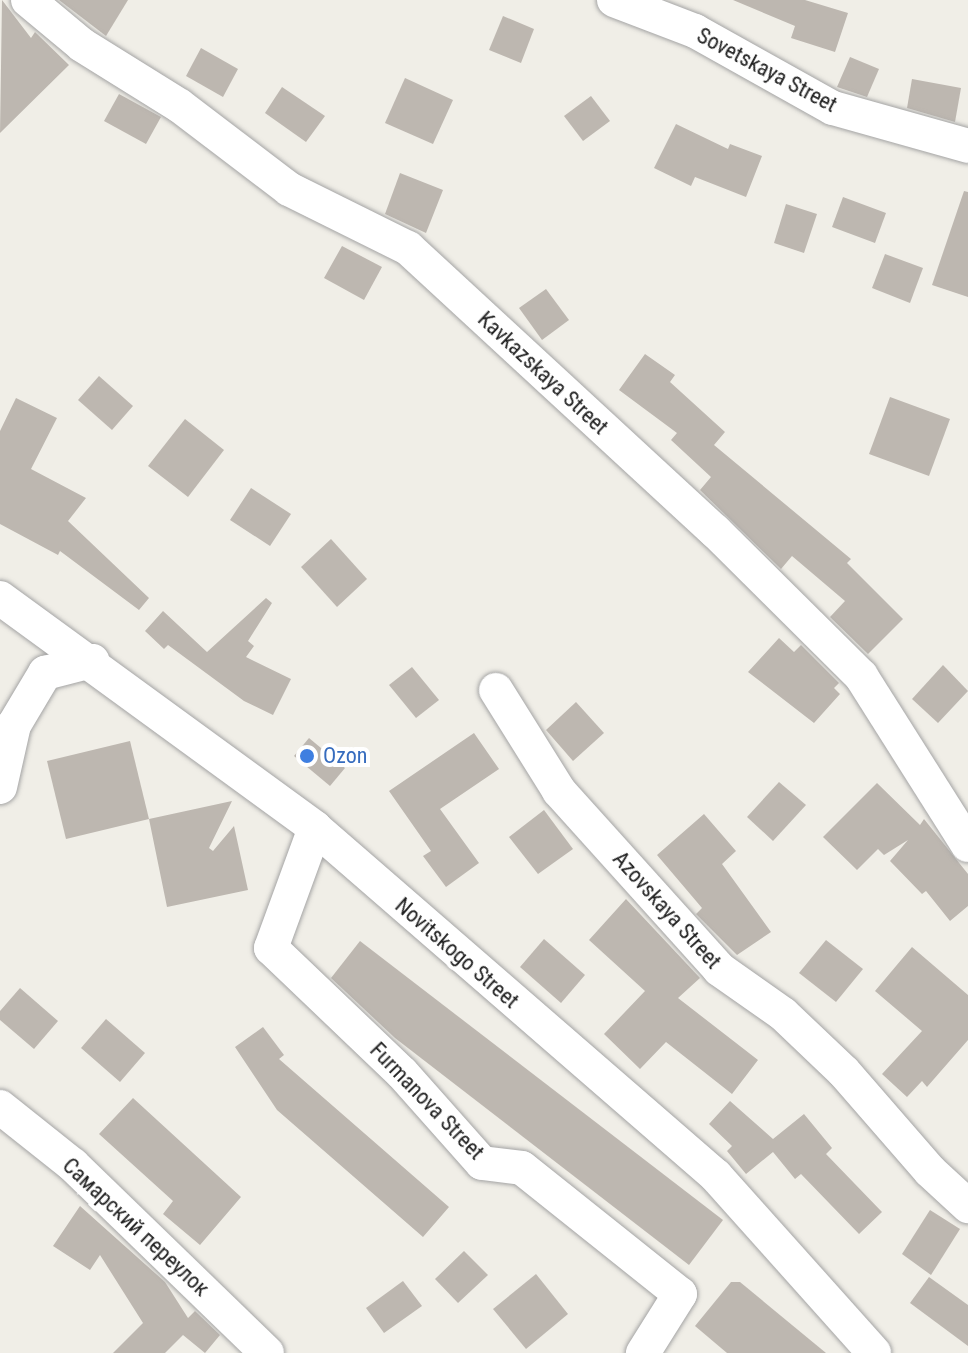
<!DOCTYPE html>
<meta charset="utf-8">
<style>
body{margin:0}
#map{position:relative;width:968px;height:1353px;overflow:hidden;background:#f0eee7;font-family:"Roboto Condensed",sans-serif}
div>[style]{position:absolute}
.building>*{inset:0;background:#bdb7b0}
.roads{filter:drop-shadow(0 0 2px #a4a4a4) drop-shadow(0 0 2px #a4a4a4)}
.street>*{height:34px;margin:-17px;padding:0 17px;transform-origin:17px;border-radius:17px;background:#fff}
.dots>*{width:22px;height:22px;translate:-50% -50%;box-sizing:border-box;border:4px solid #fff;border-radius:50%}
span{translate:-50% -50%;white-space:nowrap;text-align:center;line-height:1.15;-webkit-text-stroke:8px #fff;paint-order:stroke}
.street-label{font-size:22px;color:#202020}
.shop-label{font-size:22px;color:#366cbe}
.left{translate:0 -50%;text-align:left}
</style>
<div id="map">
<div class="building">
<i style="clip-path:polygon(2px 0,31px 38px,35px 32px,69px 65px,0 133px)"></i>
<i style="clip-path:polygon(59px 0,128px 0,106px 36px)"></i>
<i style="clip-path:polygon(733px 0,805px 0,848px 13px,835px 52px,791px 38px,795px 26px)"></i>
<i style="clip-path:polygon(503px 16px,534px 29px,521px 63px,489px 50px)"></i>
<i style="clip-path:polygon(201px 48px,238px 69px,223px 97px,186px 76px)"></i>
<i style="clip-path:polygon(850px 57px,879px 69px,867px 97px,837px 87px)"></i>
<i style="clip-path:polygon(405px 78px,453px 100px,433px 144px,385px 123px)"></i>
<i style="clip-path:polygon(912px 79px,961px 88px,955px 122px,907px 108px)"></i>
<i style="clip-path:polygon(282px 87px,325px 116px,306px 142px,265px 113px)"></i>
<i style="clip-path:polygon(119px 94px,161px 117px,146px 144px,104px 121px)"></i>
<i style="clip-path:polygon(591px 96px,610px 121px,583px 141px,564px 116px)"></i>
<i style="clip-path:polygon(676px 124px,728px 149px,730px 144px,762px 156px,746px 197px,695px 177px,691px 186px,654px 168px)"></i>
<i style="clip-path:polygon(400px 173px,443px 190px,426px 233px,385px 214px)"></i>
<i style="clip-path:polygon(964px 191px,968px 192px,968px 297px,932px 285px)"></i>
<i style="clip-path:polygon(843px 197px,886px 213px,875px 243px,832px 227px)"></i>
<i style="clip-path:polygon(786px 204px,817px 214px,804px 253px,774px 243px)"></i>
<i style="clip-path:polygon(342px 246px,382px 267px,364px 300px,324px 278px)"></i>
<i style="clip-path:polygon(885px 254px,923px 268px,910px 303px,872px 288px)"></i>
<i style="clip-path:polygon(546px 289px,569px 320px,542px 340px,519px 308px)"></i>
<i style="clip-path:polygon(645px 354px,675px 375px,670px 382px,725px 432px,714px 445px,851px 559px,847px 563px,903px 619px,868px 654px,830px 617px,845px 601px,792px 556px,781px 569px,700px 490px,711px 477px,671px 440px,677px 433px,619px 390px)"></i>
<i style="clip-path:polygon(99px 376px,133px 406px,112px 430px,78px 400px)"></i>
<i style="clip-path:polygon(890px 397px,950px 419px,929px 476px,869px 454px)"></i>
<i style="clip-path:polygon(16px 398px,57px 418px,31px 469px,86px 498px,68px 521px,149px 598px,139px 610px,60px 551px,58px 555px,0 524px,0 431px)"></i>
<i style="clip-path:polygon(185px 419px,224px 450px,188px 497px,148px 466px)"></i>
<i style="clip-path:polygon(251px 488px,291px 514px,270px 546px,230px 520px)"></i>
<i style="clip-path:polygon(331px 539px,367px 579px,337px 607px,301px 567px)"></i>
<i style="clip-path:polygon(266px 598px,272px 603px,248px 641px,254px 646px,246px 657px,291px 679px,273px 715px,244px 701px,168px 645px,164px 649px,145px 631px,163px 611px,207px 652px)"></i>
<i style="clip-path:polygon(779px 638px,794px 652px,801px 645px,839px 683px,834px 688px,840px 694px,814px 723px,748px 672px)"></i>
<i style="clip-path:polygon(943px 665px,968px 691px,938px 723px,912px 699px)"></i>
<i style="clip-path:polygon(412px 667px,439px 700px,416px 718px,389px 685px)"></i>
<i style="clip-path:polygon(576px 702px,604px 733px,573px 761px,546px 730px)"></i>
<i style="clip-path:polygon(474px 733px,499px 769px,440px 809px,479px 863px,446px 887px,423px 856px,431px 851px,389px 791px)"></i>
<i style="clip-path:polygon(309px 738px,345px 768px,330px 786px,294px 756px)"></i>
<i style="clip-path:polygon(130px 741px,149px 819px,66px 839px,47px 761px)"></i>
<i style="clip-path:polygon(779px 782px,806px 805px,773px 841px,747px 817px)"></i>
<i style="clip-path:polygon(877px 783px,920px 825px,924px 819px,968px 874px,968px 906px,950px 921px,926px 891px,922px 894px,890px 861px,908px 840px,884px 855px,878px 849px,857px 870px,823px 837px)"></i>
<i style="clip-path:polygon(232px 801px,209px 848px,213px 851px,234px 826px,248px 890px,167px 907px,149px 819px)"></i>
<i style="clip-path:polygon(544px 810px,573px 849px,538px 874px,509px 837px)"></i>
<i style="clip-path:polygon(704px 814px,736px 851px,722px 864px,771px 932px,737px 955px,696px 914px,702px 908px,657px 855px)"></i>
<i style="clip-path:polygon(626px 899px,700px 978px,678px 998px,758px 1060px,732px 1094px,666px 1042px,640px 1069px,604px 1034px,645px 991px,589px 940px)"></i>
<i style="clip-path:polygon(544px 939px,585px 975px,561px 1003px,520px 967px)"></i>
<i style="clip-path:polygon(826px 940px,863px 969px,836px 1002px,799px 973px)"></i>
<i style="clip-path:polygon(360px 941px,723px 1220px,689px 1265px,395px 1038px,331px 978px)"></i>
<i style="clip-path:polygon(912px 947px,968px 995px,968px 1040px,927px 1087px,922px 1081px,907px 1097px,882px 1074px,922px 1031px,875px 991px)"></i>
<i style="clip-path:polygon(20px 988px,58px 1021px,34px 1049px,0 1020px,0 1011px)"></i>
<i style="clip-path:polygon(106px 1019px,145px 1053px,120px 1082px,81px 1048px)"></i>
<i style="clip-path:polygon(263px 1027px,284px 1055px,279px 1059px,449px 1207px,423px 1237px,277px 1110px,235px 1047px)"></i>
<i style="clip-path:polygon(133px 1098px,241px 1197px,200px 1245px,163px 1214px,173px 1201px,99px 1134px)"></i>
<i style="clip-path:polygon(730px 1101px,773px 1139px,804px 1114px,832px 1148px,826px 1154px,882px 1212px,859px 1234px,801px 1174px,795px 1179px,773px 1152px,746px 1174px,727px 1151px,732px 1146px,709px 1124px)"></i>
<i style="clip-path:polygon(80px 1206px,165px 1282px,188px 1318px,195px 1311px,220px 1335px,205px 1353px,183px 1335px,165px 1353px,113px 1353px,143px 1323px,100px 1255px,90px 1270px,53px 1246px)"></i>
<i style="clip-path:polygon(930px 1210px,960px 1229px,931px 1275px,902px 1254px)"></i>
<i style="clip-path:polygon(464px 1251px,488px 1275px,458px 1303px,435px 1279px)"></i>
<i style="clip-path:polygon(536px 1274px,568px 1314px,526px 1349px,493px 1309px)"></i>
<i style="clip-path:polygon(929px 1277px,968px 1305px,968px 1346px,910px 1303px)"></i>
<i style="clip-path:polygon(403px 1281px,422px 1306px,384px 1333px,366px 1308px)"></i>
<i style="clip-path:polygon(731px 1282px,740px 1282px,826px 1353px,727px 1353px,695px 1326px)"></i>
</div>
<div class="roads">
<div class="street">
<i style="left:28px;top:0;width:70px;rotate:39.8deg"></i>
<i style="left:82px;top:45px;width:115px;rotate:31.9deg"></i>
<i style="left:180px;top:106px;width:137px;rotate:37.3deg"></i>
<i style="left:289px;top:189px;width:133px;rotate:26.4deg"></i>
<i style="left:408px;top:248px;width:418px;rotate:42.7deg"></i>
<i style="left:715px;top:531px;width:206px;rotate:44.8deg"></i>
<i style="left:861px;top:676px;width:200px;rotate:57.7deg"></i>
<i style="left:614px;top:0;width:87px;rotate:20.9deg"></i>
<i style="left:695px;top:31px;width:158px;rotate:29.2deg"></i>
<i style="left:833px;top:108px;width:140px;rotate:15.7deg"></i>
<i style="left:0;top:598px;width:390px;rotate:36.1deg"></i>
<i style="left:315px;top:828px;width:531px;rotate:40.95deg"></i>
<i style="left:716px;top:1176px;width:237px;rotate:48.2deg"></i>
<i style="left:496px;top:690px;width:119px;rotate:58deg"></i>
<i style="left:559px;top:791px;width:239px;rotate:48deg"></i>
<i style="left:719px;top:969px;width:78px;rotate:35.1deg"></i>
<i style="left:783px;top:1014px;width:84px;rotate:43.6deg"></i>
<i style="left:844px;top:1072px;width:131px;rotate:49deg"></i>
<i style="left:930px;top:1171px;width:52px;rotate:42.6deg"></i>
<i style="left:0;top:787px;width:64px;rotate:-77.3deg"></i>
<i style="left:14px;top:725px;width:61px;rotate:-59.2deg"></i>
<i style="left:45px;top:673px;width:49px;rotate:-14.3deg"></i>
<i style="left:315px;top:828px;width:128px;rotate:110.1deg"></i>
<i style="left:271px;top:948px;width:181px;rotate:43.7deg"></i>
<i style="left:402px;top:1073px;width:120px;rotate:48.4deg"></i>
<i style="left:482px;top:1163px;width:40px;rotate:7.1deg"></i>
<i style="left:522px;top:1168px;width:202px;rotate:38.6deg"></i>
<i style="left:680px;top:1294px;width:70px;rotate:122.1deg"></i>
<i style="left:0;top:1107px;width:93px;rotate:38.5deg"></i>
<i style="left:73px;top:1165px;width:270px;rotate:44.1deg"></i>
</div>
</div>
<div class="dots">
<i style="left:307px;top:756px;background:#3f7fe0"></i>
</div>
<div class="street-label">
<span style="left:767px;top:70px;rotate:28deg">Sovetskaya Street</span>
<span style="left:543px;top:373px;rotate:43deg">Kavkazskaya Street</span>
<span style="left:667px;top:910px;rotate:48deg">Azovskaya Street</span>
<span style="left:457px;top:953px;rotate:41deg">Novitskogo Street</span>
<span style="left:427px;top:1101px;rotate:46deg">Furmanova Street</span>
<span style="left:136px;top:1227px;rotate:43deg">Самарский переулок</span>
</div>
<div class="shop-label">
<span class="left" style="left:323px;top:756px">Ozon</span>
</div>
</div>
